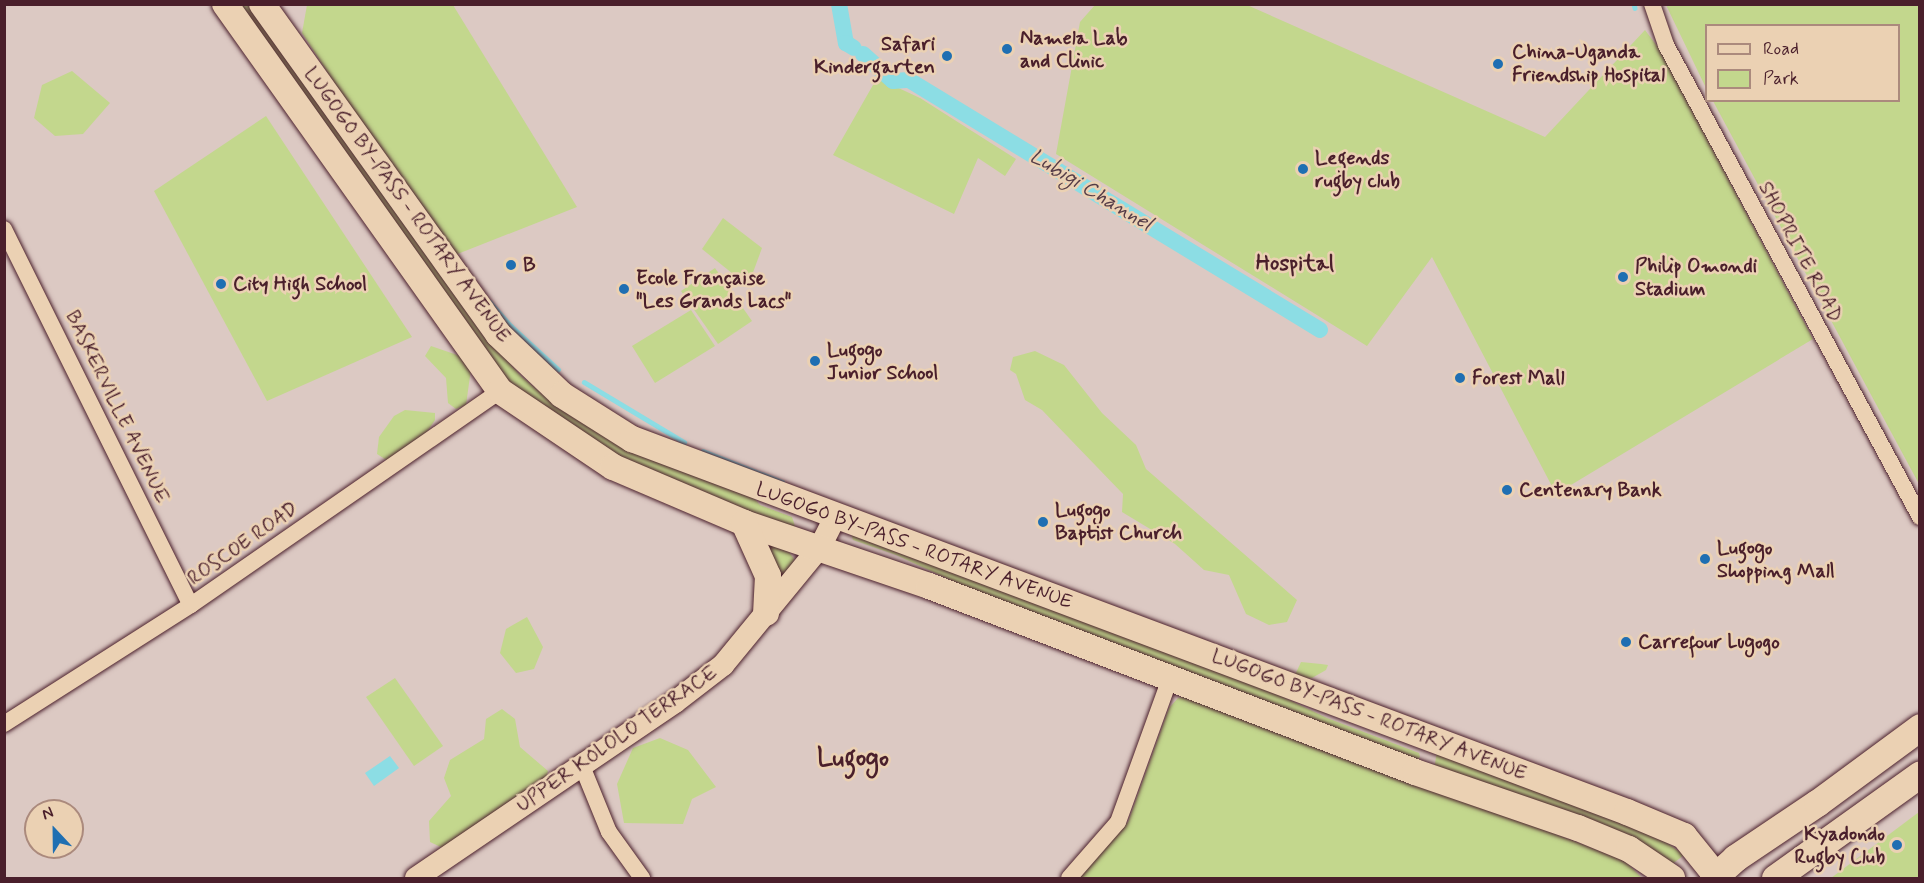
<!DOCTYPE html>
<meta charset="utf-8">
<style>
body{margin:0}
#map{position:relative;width:1924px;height:883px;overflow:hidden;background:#dcc9c3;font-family:Mynerve,sans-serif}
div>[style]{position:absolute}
.green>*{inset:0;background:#c3d78d}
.water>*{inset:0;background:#8cdde4}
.stream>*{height:4.5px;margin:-2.25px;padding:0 2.25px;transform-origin:2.25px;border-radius:2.25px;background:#8cdde4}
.canal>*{height:16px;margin:-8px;padding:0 8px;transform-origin:8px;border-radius:8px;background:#8cdde4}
.roads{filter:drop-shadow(0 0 2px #4a1f2b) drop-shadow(0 0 2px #4a1f2b)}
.minor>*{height:16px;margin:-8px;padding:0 8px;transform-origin:8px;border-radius:8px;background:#ebd1b3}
.secondary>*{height:22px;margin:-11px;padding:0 11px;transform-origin:11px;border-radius:11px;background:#ebd1b3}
.primary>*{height:26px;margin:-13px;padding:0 13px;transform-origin:13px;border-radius:13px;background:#ebd1b3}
.trunk>*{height:27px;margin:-13.5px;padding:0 13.5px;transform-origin:13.5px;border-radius:13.5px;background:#ebd1b3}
.dots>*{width:16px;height:16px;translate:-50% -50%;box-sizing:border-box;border:3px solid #ebd1b3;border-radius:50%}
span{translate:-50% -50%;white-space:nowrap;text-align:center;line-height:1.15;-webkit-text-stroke:5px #ebd1b3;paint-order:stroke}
.poi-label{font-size:20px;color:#4a1f2b;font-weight:700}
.left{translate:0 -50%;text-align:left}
.right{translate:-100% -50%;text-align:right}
.street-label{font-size:20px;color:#4a1f2b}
.water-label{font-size:21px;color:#543c47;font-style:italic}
.quarter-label{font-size:22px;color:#4a1f2b;font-weight:700}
.district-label{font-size:26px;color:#4a1f2b;font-weight:700}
.frame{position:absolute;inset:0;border:6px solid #4a1f2b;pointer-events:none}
.legend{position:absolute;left:1705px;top:24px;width:195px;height:78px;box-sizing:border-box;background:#ebd1b3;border:2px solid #ab8a7d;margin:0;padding:8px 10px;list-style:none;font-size:18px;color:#4a1f2b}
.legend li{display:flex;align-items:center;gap:12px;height:30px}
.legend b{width:30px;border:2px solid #ab8a7d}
.north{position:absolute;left:24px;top:799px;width:60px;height:60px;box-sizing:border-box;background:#ebd1b3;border:2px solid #ab8a7d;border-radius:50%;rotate:338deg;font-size:16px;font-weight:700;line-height:24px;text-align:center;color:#4a1f2b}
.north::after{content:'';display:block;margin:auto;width:21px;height:27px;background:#1f6fb2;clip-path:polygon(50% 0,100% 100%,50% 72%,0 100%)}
</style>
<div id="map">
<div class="green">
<i style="clip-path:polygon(240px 5px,253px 5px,488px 339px,520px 375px,542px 394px,753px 497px,760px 505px,792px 517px,795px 526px,790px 529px,701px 493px,603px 448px,523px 398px,492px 367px)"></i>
<i style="clip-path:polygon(307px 5px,453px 5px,577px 207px,455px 255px,394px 175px,302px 33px)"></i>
<i style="clip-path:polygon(1095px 5px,1247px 5px,1545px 137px,1645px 30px,1660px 50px,1813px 339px,1556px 494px,1432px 257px,1367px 346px,1056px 154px,1080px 22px)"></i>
<i style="clip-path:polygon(1666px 5px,1919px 5px,1919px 484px,1713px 101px,1898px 100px,1898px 26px,1706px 26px,1706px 88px)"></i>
<i style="clip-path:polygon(72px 71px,110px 103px,83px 134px,55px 136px,34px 118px,42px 85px)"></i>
<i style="clip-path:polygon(877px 78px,920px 98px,1016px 159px,1005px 176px,978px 158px,954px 214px,833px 155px)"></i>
<i style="clip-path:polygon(266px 116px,412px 337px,267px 401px,154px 191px)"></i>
<i style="clip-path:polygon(723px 218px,762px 248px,748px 286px,702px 249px)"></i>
<i style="clip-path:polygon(715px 268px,752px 321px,718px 344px,681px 291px)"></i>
<i style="clip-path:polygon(691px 310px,715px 346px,655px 383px,632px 346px)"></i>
<i style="clip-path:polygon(431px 346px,463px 357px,471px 369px,466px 405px,456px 409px,448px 403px,446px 378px,425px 356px)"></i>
<i style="clip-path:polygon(1035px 351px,1064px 365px,1102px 413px,1136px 445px,1146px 469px,1297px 600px,1287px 622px,1269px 625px,1246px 614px,1229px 575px,1204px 570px,1175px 544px,1122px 512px,1123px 494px,1042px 410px,1025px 400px,1016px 374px,1010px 370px,1013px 357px)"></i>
<i style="clip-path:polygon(405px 410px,435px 413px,435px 420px,423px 438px,388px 461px,377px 454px,379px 437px,394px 416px)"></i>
<i style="clip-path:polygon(851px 534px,1277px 694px,1327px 718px,1419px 753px,1420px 757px,1415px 762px,1014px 609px,896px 555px,853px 540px)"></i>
<i style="clip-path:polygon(762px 538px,789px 552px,794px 559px,793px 565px,774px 592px)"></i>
<i style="clip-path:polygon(527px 617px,543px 647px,534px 669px,516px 673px,500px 653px,506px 629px)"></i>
<i style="clip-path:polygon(1301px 662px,1321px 664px,1328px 665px,1326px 670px,1312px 678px,1300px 679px,1294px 677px)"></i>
<i style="clip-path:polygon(395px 678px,443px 746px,414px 766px,366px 697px)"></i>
<i style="clip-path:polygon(1190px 695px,1624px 860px,1642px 878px,1078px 878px,1128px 822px,1169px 708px,1178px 698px)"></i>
<i style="clip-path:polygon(502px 709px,515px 719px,520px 747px,548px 771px,539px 805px,445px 849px,430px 842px,429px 821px,451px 796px,444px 778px,450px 760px,484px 739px,486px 719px)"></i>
<i style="clip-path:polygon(660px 738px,688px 750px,716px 787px,692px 799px,683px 824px,624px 823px,617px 784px,633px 748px)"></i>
<i style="clip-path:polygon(1437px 751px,1663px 840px,1684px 855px,1671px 865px,1434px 770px)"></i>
<i style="clip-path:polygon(1919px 812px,1919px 878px,1831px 878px)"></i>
</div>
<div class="water">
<i style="clip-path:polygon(390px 756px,399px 768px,374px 786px,365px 773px)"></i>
</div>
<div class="stream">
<i style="left:1634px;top:4px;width:4px;rotate:76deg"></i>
<i style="left:490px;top:302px;width:32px;rotate:49deg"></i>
<i style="left:511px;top:326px;width:64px;rotate:42.5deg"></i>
<i style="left:584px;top:382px;width:117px;rotate:31deg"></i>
<i style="left:703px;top:451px;width:85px;rotate:21.4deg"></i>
</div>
<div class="canal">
<i style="left:839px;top:4px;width:40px;rotate:80deg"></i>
<i style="left:846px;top:43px;width:9px;rotate:32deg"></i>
<i style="left:863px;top:54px;width:40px;rotate:42deg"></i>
<i style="left:893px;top:81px;width:16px;rotate:-4deg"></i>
<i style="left:909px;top:80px;width:481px;rotate:31.3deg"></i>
</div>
<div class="roads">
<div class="minor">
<i style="left:1652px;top:4px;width:43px;rotate:71.1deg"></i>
<i style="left:1666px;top:45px;width:536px;rotate:61.71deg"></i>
<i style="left:4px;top:229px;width:420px;rotate:63.6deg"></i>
<i style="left:4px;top:724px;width:222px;rotate:-32.5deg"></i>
<i style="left:191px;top:605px;width:376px;rotate:-34.7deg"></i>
<i style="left:582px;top:766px;width:71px;rotate:67.8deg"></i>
<i style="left:609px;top:832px;width:57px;rotate:54.3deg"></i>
<i style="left:1069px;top:878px;width:74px;rotate:-48.8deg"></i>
<i style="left:1118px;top:822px;width:153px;rotate:-70.1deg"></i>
</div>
<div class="secondary">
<i style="left:416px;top:878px;width:313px;rotate:-34.2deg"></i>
<i style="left:675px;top:702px;width:61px;rotate:-37.6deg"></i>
<i style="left:723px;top:665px;width:153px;rotate:-50.6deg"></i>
<i style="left:820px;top:547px;width:35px;rotate:-63deg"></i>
</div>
<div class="primary">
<i style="left:225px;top:4px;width:475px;rotate:54.6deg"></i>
<i style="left:500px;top:391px;width:136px;rotate:33.9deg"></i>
<i style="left:613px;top:467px;width:142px;rotate:23.1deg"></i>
<i style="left:744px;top:523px;width:195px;rotate:18.8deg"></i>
<i style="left:929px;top:586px;width:520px;rotate:20.94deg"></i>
<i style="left:1415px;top:772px;width:172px;rotate:19deg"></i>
<i style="left:1578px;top:828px;width:55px;rotate:22.4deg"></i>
<i style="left:1629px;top:849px;width:52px;rotate:34deg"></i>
<i style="left:262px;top:4px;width:406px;rotate:54.4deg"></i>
<i style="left:498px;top:334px;width:88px;rotate:43.6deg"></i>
<i style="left:562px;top:395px;width:83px;rotate:32.2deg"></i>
<i style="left:632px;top:439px;width:1063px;rotate:20.55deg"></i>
<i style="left:1627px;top:812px;width:62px;rotate:22.8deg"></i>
<i style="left:1684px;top:836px;width:54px;rotate:51deg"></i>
<i style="left:744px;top:523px;width:58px;rotate:65.6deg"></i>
<i style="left:768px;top:576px;width:37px;rotate:93deg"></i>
</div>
<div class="trunk">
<i style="left:1713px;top:878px;width:30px;rotate:-42deg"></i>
<i style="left:1735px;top:858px;width:99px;rotate:-33.9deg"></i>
<i style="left:1817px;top:803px;width:128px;rotate:-36.4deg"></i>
<i style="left:1775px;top:878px;width:178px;rotate:-35.6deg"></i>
</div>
</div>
<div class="dots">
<i style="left:1007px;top:49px;background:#1f6fb2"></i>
<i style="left:947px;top:56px;background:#1f6fb2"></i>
<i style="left:1498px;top:64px;background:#1f6fb2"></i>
<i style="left:1303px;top:169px;background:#1f6fb2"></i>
<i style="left:511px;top:265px;background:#1f6fb2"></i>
<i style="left:1623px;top:277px;background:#1f6fb2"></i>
<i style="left:221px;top:284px;background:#1f6fb2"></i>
<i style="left:624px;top:289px;background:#1f6fb2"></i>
<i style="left:815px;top:361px;background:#1f6fb2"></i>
<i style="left:1460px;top:378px;background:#1f6fb2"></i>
<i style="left:1507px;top:490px;background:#1f6fb2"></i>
<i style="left:1043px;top:522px;background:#1f6fb2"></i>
<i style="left:1705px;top:559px;background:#1f6fb2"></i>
<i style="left:1626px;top:642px;background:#1f6fb2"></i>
<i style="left:1897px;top:845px;background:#1f6fb2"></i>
</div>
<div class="poi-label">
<span class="left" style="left:1020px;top:50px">Namela Lab<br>and Clinic</span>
<span class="right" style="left:935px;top:56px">Safari<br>Kindergarten</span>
<span class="left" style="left:1512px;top:64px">China-Uganda<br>Friendship Hospital</span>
<span class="left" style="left:1315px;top:170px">Legends<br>rugby club</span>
<span class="left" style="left:523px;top:265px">B</span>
<span class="left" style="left:1635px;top:278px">Philip Omondi<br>Stadium</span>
<span class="left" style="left:636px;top:290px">Ecole Française<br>"Les Grands Lacs"</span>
<span class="left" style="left:233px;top:284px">City High School</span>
<span class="left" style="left:827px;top:362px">Lugogo<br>Junior School</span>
<span class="left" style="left:1472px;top:378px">Forest Mall</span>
<span class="left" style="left:1519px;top:490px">Centenary Bank</span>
<span class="left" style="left:1055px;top:522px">Lugogo<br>Baptist Church</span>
<span class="left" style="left:1717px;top:560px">Lugogo<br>Shopping Mall</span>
<span class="left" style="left:1638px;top:642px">Carrefour Lugogo</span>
<span class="right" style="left:1885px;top:846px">Kyadondo<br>Rugby Club</span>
</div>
<div class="street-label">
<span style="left:407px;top:205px;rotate:54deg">LUGOGO BY-PASS - ROTARY AVENUE</span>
<span style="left:1800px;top:252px;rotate:62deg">SHOPRITE ROAD</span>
<span style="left:117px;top:407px;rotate:64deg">BASKERVILLE AVENUE</span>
<span style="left:243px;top:544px;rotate:-35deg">ROSCOE ROAD</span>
<span style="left:914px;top:546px;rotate:20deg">LUGOGO BY-PASS - ROTARY AVENUE</span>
<span style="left:1369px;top:715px;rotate:21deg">LUGOGO BY-PASS - ROTARY AVENUE</span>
<span style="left:617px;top:739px;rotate:-35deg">UPPER KOLOLO TERRACE</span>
</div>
<div class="water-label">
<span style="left:1091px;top:190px;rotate:31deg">Lubigi Channel</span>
</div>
<div class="quarter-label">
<span style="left:1295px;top:265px">Hospital</span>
</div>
<div class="district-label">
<span style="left:853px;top:760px">Lugogo</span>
</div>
<div class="frame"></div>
<ul class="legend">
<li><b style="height:8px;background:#ebd1b3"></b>Road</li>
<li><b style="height:16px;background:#c3d78d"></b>Park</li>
</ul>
<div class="north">N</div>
</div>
